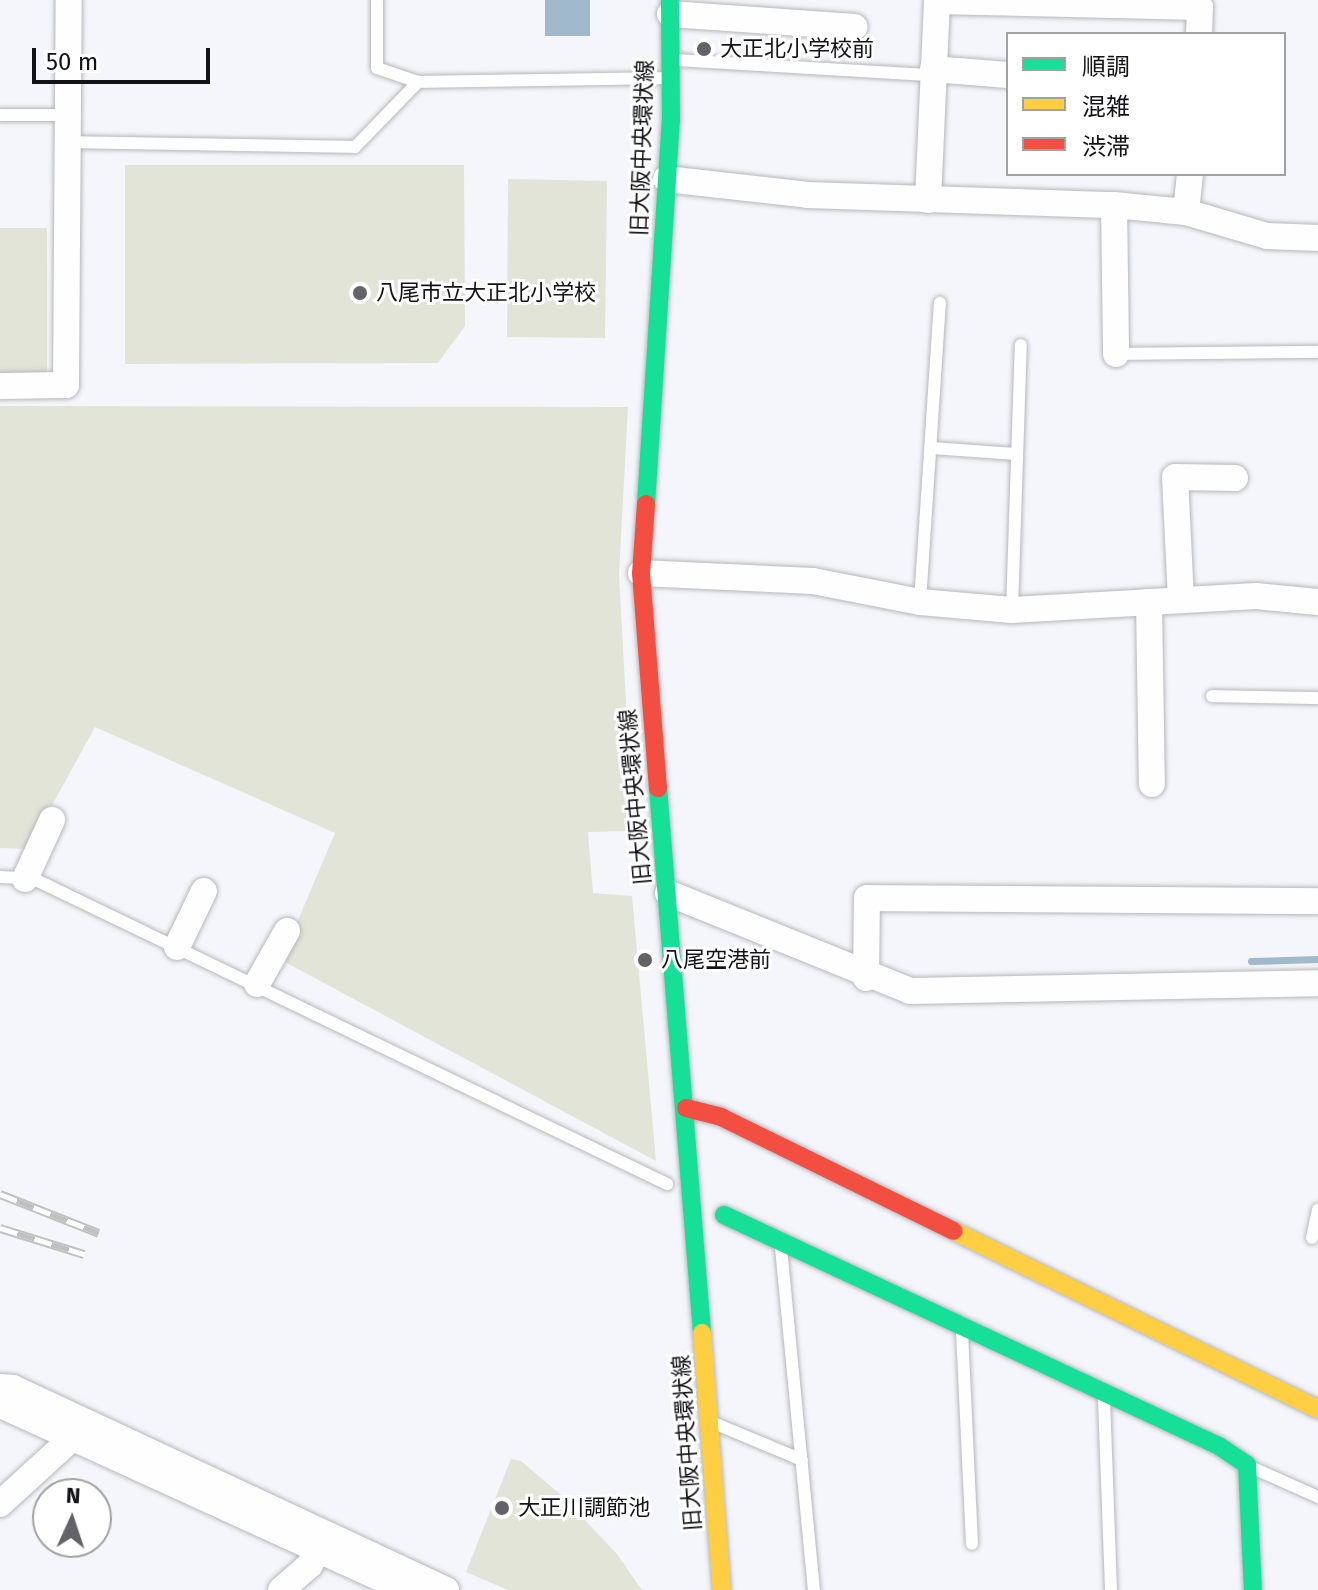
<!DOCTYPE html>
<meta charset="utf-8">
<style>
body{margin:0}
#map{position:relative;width:1318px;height:1590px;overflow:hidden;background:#f5f6fb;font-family:"Fira Sans","Noto Sans JP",sans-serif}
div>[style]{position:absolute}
.green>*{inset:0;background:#e2e4d8}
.water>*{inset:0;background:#a0bacc}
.stream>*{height:7px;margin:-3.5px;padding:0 3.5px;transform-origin:3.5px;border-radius:3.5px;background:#a0bacc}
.roads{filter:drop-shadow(0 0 2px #b6b7bb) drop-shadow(0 0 2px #b6b7bb)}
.lane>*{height:12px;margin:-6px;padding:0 6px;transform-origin:6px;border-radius:6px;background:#fefefe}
.street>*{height:26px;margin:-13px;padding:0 13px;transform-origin:13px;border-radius:13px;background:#fefefe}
.fast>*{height:18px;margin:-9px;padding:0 9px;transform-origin:9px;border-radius:9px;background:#16e098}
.slow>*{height:18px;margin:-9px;padding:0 9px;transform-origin:9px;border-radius:9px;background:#ffcf43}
.jam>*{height:18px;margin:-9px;padding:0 9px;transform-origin:9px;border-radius:9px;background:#f24e42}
.rail>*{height:9px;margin-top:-4.5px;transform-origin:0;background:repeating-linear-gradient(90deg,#fff 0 18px,#bfc0c0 0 36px);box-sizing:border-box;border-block:2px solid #bfc0c0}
.dots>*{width:22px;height:22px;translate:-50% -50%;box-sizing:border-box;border:4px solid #fff;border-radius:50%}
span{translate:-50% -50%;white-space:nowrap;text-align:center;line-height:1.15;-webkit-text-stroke:6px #fff;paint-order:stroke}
.poi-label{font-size:22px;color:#131317}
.left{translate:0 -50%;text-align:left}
.street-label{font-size:22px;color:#131317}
.legend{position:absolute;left:1006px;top:32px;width:280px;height:144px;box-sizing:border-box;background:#fff;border:2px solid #a1a1a2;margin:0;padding:10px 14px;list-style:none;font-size:24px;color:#131317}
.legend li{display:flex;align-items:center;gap:16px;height:40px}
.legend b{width:40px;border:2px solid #a1a1a2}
.north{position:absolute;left:32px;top:1478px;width:80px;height:80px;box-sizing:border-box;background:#fff;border:2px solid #a1a1a2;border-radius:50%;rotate:3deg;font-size:22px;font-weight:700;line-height:32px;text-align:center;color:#131317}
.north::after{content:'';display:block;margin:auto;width:28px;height:36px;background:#626267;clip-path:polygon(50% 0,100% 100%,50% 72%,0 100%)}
.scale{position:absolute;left:32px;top:48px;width:178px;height:36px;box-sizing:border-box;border:4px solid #131317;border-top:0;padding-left:10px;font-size:24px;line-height:28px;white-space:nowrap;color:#131317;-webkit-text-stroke:6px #fff;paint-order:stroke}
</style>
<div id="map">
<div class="green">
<i style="clip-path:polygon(125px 165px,464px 165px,465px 326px,438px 363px,125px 364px)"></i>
<i style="clip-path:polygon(508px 179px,607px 181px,605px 338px,507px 337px)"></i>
<i style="clip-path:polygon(0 228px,47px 228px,47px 373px,0 373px)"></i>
<i style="clip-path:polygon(0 406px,628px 407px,619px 575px,633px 831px,588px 832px,593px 893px,632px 896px,656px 1161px,281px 960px,335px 833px,95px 727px,28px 849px,0 848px)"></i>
<i style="clip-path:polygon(511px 1459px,521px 1461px,560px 1494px,617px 1554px,642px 1590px,508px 1590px,466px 1572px)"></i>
</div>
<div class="water">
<i style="clip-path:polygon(545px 0,590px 0,590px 36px,545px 36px)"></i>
</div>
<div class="stream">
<i style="left:1251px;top:961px;width:67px;rotate:-1.7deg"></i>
</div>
<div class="roads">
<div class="lane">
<i style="left:377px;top:0;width:68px;rotate:90deg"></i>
<i style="left:377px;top:68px;width:43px;rotate:18.9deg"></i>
<i style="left:676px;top:60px;width:256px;rotate:3.4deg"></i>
<i style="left:0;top:115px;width:68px"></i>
<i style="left:68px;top:142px;width:287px;rotate:1deg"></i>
<i style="left:355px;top:147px;width:91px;rotate:-45.9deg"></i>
<i style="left:418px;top:82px;width:247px;rotate:-0.9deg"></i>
<i style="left:1116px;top:354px;width:202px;rotate:-0.6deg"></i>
<i style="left:931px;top:448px;width:86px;rotate:4deg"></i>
<i style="left:920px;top:602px;width:300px;rotate:-86.2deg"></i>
<i style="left:1012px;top:610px;width:265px;rotate:-88.1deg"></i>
<i style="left:1212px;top:696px;width:106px;rotate:1.1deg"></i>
<i style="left:0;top:877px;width:34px;rotate:3deg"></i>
<i style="left:34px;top:879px;width:703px;rotate:25.73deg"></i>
<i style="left:1312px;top:1238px;width:29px;rotate:-78deg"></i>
<i style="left:781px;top:1248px;width:344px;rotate:84.5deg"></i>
<i style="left:962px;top:1332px;width:212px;rotate:87.3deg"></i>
<i style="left:1104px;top:1399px;width:191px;rotate:87.9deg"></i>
<i style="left:716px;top:1424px;width:93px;rotate:22.7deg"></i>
<i style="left:1253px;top:1468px;width:71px;rotate:24deg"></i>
</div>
<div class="street">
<i style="left:937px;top:1px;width:263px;rotate:1.3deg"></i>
<i style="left:1200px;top:7px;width:27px;rotate:92deg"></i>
<i style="left:670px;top:14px;width:185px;rotate:4deg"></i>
<i style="left:933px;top:69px;width:75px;rotate:4.6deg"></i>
<i style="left:666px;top:179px;width:143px;rotate:6.4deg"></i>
<i style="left:808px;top:195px;width:306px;rotate:1.9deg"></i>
<i style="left:1114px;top:205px;width:72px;rotate:5.6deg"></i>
<i style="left:1186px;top:212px;width:84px;rotate:16.5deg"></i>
<i style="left:1267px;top:236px;width:51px;rotate:2.2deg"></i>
<i style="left:928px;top:200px;width:200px;rotate:-87.4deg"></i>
<i style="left:1114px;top:205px;width:149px;rotate:89.2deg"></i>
<i style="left:1186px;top:212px;width:38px;rotate:-84deg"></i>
<i style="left:0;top:386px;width:66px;rotate:-0.9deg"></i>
<i style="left:66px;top:385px;width:385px;rotate:-89.6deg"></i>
<i style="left:641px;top:573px;width:172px;rotate:2.7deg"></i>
<i style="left:813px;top:581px;width:109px;rotate:11.1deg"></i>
<i style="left:920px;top:602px;width:92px;rotate:5deg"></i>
<i style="left:1012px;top:610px;width:244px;rotate:-3.3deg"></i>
<i style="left:1256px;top:596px;width:62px;rotate:5.5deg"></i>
<i style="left:1181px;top:600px;width:123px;rotate:-92.8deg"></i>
<i style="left:1175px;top:477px;width:60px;rotate:1deg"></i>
<i style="left:1149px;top:602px;width:182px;rotate:89.1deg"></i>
<i style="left:25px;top:879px;width:65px;rotate:-65.4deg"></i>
<i style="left:668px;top:893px;width:261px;rotate:22deg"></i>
<i style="left:910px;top:991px;width:408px;rotate:-1.1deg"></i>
<i style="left:177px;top:947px;width:62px;rotate:-64.3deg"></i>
<i style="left:866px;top:978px;width:80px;rotate:-89.3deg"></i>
<i style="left:867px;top:898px;width:451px;rotate:0.4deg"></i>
<i style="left:257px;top:984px;width:61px;rotate:-60.5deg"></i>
<i style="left:0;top:1387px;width:13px;rotate:4deg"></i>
<i style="left:13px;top:1388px;width:478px;rotate:25deg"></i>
<i style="left:0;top:1399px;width:9px;rotate:58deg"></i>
<i style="left:5px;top:1407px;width:441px;rotate:24.5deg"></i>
<i style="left:0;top:1504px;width:98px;rotate:-42.5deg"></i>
<i style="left:281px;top:1590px;width:38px;rotate:-41deg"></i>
<i style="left:310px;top:1565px;width:34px;rotate:-67deg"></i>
</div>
<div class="fast">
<i style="left:646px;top:504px;width:385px;rotate:-86.3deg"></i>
<i style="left:671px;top:120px;width:120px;rotate:-90.5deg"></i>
<i style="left:658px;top:788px;width:547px;rotate:85.38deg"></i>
<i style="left:724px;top:1215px;width:546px;rotate:25.02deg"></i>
<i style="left:1219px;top:1446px;width:34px;rotate:34deg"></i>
<i style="left:1247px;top:1465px;width:125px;rotate:87.3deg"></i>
</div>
<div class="slow">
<i style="left:954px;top:1231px;width:405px;rotate:26.1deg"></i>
<i style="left:702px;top:1333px;width:258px;rotate:85.6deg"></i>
</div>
<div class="jam">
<i style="left:646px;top:504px;width:69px;rotate:94.1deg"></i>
<i style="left:641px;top:573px;width:216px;rotate:85.5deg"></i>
<i style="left:686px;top:1108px;width:36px;rotate:14deg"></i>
<i style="left:721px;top:1117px;width:259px;rotate:26.1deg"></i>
</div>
</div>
<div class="rail">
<i style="left:0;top:1194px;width:106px;rotate:21.5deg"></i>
<i style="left:0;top:1228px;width:88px;rotate:17.2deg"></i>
</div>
<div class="dots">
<i style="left:704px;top:49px;background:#626267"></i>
<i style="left:360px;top:293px;background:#626267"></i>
<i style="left:645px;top:960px;background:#626267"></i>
<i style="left:502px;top:1508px;background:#626267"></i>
</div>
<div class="poi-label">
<span class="left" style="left:720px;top:49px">大正北小学校前</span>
<span class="left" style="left:376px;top:293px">八尾市立大正北小学校</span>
<span class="left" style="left:661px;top:960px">八尾空港前</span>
<span class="left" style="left:518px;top:1508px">大正川調節池</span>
</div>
<div class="street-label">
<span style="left:642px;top:148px;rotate:-88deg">旧大阪中央環状線</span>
<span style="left:635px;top:797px;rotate:-95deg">旧大阪中央環状線</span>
<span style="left:687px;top:1443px;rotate:-94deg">旧大阪中央環状線</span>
</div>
<ul class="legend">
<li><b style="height:10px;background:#16e098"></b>順調</li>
<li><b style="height:10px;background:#ffcf43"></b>混雑</li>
<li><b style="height:10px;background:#f24e42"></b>渋滞</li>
</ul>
<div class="north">N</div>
<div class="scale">50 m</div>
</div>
